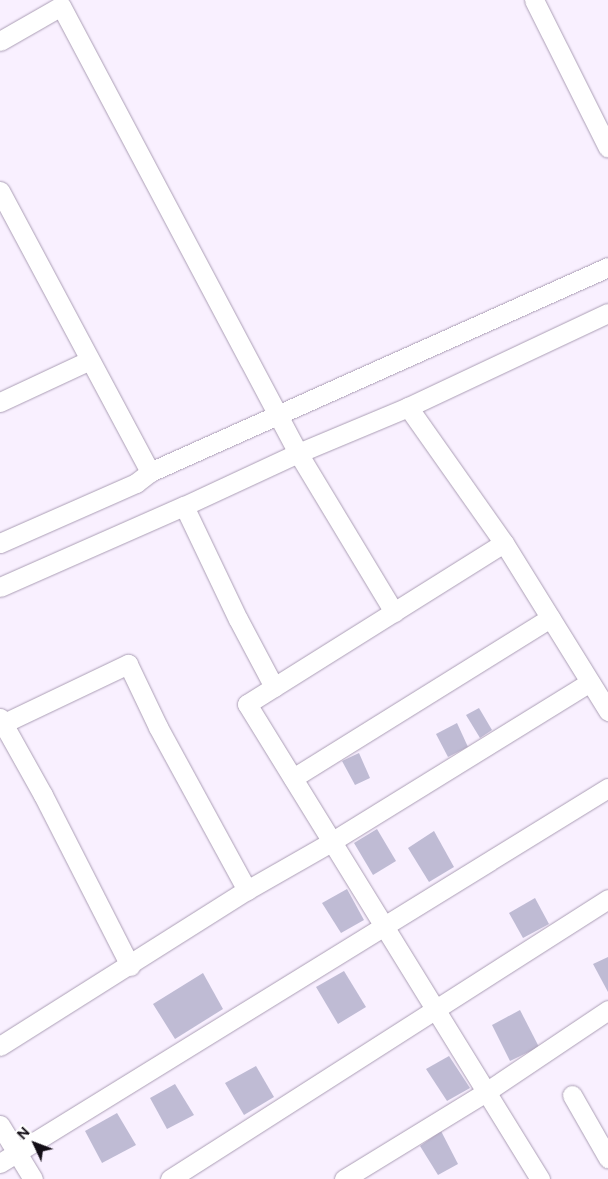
<!DOCTYPE html>
<style>
body{margin:0}
#map{position:relative;width:608px;height:1179px;overflow:hidden;background:#f9f0ff;font-family:Figtree,sans-serif}
div>[style]{position:absolute}
.building>*{inset:0;background:#bfbbd4}
.roads{filter:drop-shadow(0 0 1px #ab9eb5) drop-shadow(0 0 1px #ab9eb5)}
.street>*{height:19px;margin:-9.5px;padding:0 9.5px;transform-origin:9.5px;border-radius:9.5px;background:#fff}
span{translate:-50% -50%;white-space:nowrap;text-align:center;line-height:1.15;-webkit-text-stroke:4px #fff;paint-order:stroke}
.north{position:absolute;left:10px;top:1119px;width:50px;height:50px;-webkit-text-stroke:4px #fff;paint-order:stroke;rotate:313deg;font-size:14px;font-weight:700;line-height:20px;text-align:center;color:#130e16}
.north::after{content:'';display:block;margin:auto;width:18px;height:22px;background:#130e16;clip-path:polygon(50% 0,100% 100%,50% 72%,0 100%)}
</style>
<div id="map">
<div class="building">
<i style="clip-path:polygon(479px 708px,492px 730px,480px 738px,466px 715px)"></i>
<i style="clip-path:polygon(457px 723px,468px 747px,448px 757px,436px 734px)"></i>
<i style="clip-path:polygon(359px 753px,370px 778px,355px 785px,342px 761px)"></i>
<i style="clip-path:polygon(377px 829px,396px 861px,373px 875px,354px 843px)"></i>
<i style="clip-path:polygon(434px 831px,454px 867px,429px 882px,408px 848px)"></i>
<i style="clip-path:polygon(347px 889px,364px 920px,341px 933px,322px 903px)"></i>
<i style="clip-path:polygon(535px 898px,549px 924px,523px 938px,509px 913px)"></i>
<i style="clip-path:polygon(608px 957px,608px 992px,593px 964px)"></i>
<i style="clip-path:polygon(344px 971px,366px 1007px,338px 1024px,316px 987px)"></i>
<i style="clip-path:polygon(203px 973px,223px 1009px,175px 1039px,153px 1004px)"></i>
<i style="clip-path:polygon(520px 1010px,539px 1047px,510px 1061px,492px 1025px)"></i>
<i style="clip-path:polygon(449px 1056px,470px 1088px,447px 1101px,426px 1069px)"></i>
<i style="clip-path:polygon(256px 1066px,274px 1097px,244px 1115px,225px 1083px)"></i>
<i style="clip-path:polygon(175px 1084px,194px 1115px,167px 1129px,150px 1098px)"></i>
<i style="clip-path:polygon(117px 1113px,136px 1145px,102px 1163px,85px 1131px)"></i>
<i style="clip-path:polygon(441px 1131px,458px 1164px,438px 1175px,420px 1146px)"></i>
</div>
<div class="roads">
<div class="street">
<i style="left:534px;top:0;width:165px;rotate:63.4deg"></i>
<i style="left:0;top:41px;width:70px;rotate:-29.8deg"></i>
<i style="left:61px;top:6px;width:506px;rotate:62.07deg"></i>
<i style="left:298px;top:453px;width:186px;rotate:58.9deg"></i>
<i style="left:0;top:191px;width:319px;rotate:61.9deg"></i>
<i style="left:0;top:402px;width:99px;rotate:-25deg"></i>
<i style="left:408px;top:407px;width:166px;rotate:54.8deg"></i>
<i style="left:184px;top:506px;width:125px;rotate:64.5deg"></i>
<i style="left:238px;top:619px;width:77px;rotate:62.1deg"></i>
<i style="left:0;top:543px;width:149px;rotate:-23.8deg"></i>
<i style="left:136px;top:483px;width:18px;rotate:-38deg"></i>
<i style="left:150px;top:472px;width:502px;rotate:-24.11deg"></i>
<i style="left:0;top:587px;width:201px;rotate:-23.8deg"></i>
<i style="left:184px;top:506px;width:126px;rotate:-24.9deg"></i>
<i style="left:298px;top:453px;width:119px;rotate:-22.7deg"></i>
<i style="left:408px;top:407px;width:221px;rotate:-25.2deg"></i>
<i style="left:0;top:718px;width:88px;rotate:60.8deg"></i>
<i style="left:43px;top:795px;width:192px;rotate:63deg"></i>
<i style="left:0;top:725px;width:142px;rotate:-25.5deg"></i>
<i style="left:128px;top:664px;width:70px;rotate:64.5deg"></i>
<i style="left:158px;top:727px;width:186px;rotate:61.4deg"></i>
<i style="left:293px;top:778px;width:303px;rotate:-31.9deg"></i>
<i style="left:0;top:1046px;width:292px;rotate:-32.3deg"></i>
<i style="left:247px;top:890px;width:97px;rotate:-29.7deg"></i>
<i style="left:331px;top:842px;width:304px;rotate:-31.7deg"></i>
<i style="left:572px;top:1095px;width:73px;rotate:60.3deg"></i>
<i style="left:0;top:1125px;width:63px;rotate:58.6deg"></i>
<i style="left:0;top:1163px;width:714px;rotate:-31.67deg"></i>
<i style="left:170px;top:1179px;width:520px;rotate:-32.59deg"></i>
<i style="left:344px;top:1179px;width:167px;rotate:-31.5deg"></i>
<i style="left:486px;top:1092px;width:147px;rotate:-33.9deg"></i>
<i style="left:540px;top:1179px;width:558px;rotate:-121.67deg"></i>
<i style="left:247px;top:704px;width:303px;rotate:-32.1deg"></i>
<i style="left:504px;top:543px;width:198px;rotate:58.2deg"></i>
</div>
</div>
<div class="north">N</div>
</div>
